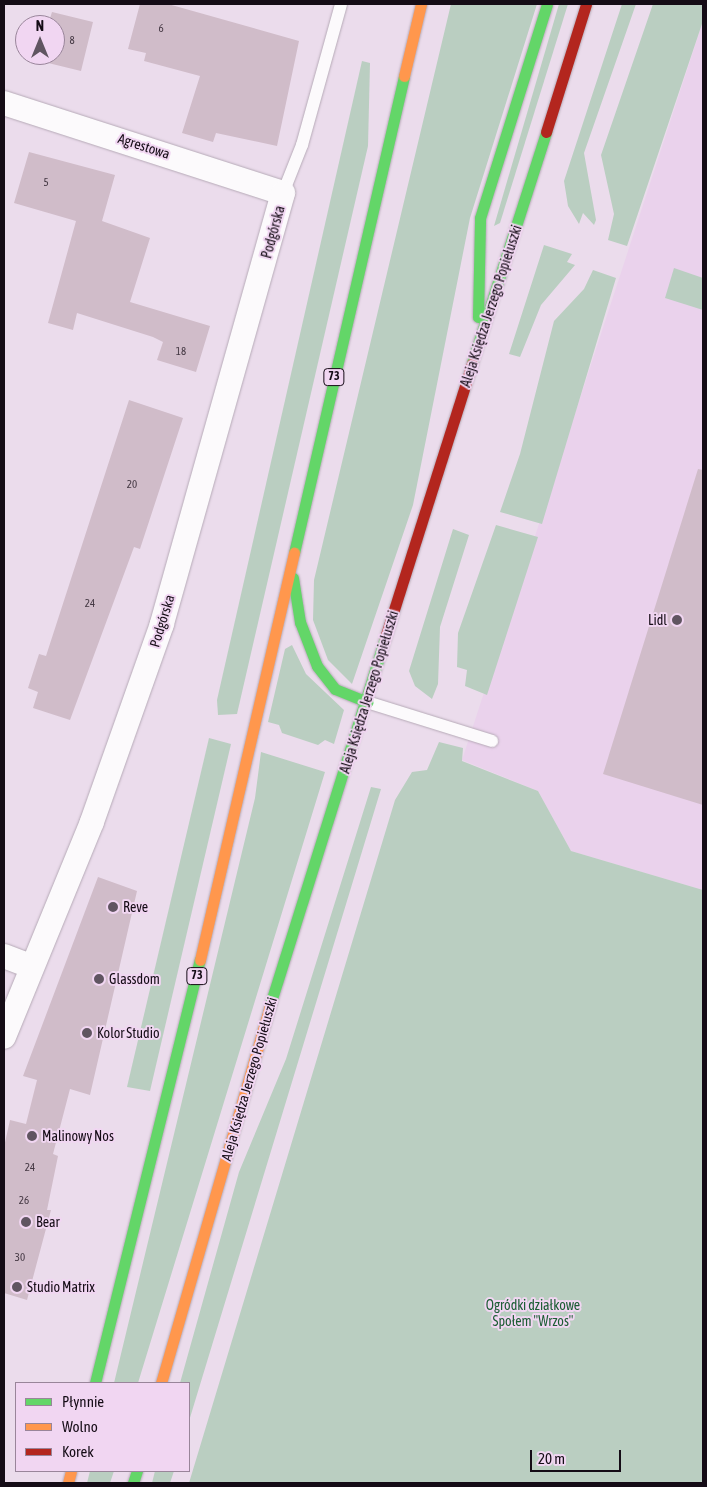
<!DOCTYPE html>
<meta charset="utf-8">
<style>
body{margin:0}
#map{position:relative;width:707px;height:1487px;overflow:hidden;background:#ebdcec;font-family:"Asap Condensed",sans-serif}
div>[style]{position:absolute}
.built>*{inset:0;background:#ead2ec}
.green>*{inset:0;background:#bacec1}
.building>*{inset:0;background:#d0bcc9}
.roads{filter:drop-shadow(0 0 1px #b6aab7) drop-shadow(0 0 1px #b6aab7)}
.lane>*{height:12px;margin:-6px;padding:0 6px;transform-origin:6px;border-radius:6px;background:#fcfafc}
.street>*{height:24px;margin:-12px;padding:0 12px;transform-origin:12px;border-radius:12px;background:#fcfafc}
.fast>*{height:11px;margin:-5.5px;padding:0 5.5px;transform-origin:5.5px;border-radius:5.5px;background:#63d668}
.slow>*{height:11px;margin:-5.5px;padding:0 5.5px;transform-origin:5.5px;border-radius:5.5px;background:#ff974d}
.jam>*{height:11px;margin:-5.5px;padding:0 5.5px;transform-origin:5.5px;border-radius:5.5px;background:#b3261e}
.dots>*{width:14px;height:14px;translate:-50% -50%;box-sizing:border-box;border:2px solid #f1d6f2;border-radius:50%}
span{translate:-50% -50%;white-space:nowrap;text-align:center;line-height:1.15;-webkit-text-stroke:4px #f1d6f2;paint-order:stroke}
.number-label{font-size:11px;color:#443843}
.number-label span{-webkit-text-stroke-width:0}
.shield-label span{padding:1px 4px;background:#f1d6f2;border:1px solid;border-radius:4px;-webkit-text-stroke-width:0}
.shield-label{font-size:12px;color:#150c16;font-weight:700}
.street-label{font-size:14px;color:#150c16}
.poi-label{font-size:14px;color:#150c16}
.right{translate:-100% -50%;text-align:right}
.left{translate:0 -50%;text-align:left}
.park-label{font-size:14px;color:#1c5d34}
.frame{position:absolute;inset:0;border:5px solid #150c16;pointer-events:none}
.legend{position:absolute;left:15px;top:1382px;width:175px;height:90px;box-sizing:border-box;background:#f1d6f2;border:1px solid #99859a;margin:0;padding:6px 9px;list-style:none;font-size:15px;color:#150c16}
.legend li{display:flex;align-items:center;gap:10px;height:25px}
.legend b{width:25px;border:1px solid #99859a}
.north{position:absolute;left:15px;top:15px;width:50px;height:50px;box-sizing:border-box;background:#f1d6f2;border:1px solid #99859a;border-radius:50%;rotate:0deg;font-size:14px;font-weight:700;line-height:20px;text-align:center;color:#150c16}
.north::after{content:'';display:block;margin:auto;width:18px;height:22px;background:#605561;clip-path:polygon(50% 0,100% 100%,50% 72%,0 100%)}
.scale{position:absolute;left:530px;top:1450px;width:91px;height:22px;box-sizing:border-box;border:2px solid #150c16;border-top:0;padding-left:6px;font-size:15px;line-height:18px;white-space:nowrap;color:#150c16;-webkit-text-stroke:4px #f1d6f2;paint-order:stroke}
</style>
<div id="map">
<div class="built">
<i style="clip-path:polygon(703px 21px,703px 890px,571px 851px,538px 791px,462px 760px)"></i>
</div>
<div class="green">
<i style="clip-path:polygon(451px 4px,537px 4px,470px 218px,413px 505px,352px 684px,328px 660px,313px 620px,314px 580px)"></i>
<i style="clip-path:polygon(559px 4px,568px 4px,500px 223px,494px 226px)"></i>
<i style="clip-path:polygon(622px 4px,636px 4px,584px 153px,596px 220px,594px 225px,583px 213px,579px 224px,568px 206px,564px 181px)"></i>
<i style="clip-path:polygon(653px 4px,703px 4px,703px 21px,627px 246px,608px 240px,614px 214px,601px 155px)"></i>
<i style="clip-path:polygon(362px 61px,370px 63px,368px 146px,237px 714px,218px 715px,217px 700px)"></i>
<i style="clip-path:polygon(544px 245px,572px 254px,567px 262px,575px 265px,541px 305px,520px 357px,509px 354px)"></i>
<i style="clip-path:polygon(674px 268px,703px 278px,703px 310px,665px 298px)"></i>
<i style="clip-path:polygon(593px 270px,616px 278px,542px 524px,500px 512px,520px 454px,554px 321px,584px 289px)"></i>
<i style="clip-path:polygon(496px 525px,538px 537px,487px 695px,465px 686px,467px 670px,457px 667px,458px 633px)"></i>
<i style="clip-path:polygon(453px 529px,469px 535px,440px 627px,438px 684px,432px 699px,415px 686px,409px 671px)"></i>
<i style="clip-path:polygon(292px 645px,306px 674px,344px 710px,334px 744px,325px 740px,318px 745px,282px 733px,279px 725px,268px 722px,285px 649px)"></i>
<i style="clip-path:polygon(209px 738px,231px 744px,150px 1091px,127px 1087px)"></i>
<i style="clip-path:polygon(439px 742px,463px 748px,462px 761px,538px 791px,571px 851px,703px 890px,703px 1483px,189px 1483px,395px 800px,412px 772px,427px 770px)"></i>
<i style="clip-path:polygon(261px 752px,325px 772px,138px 1383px,114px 1383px,255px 798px)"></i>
<i style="clip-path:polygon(371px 787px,381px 789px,189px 1421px,189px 1383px,180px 1383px,239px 1172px,286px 1059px)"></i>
<i style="clip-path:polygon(90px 1471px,114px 1471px,110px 1483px,87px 1483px)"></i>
<i style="clip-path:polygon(155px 1471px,174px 1471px,170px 1483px,152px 1483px)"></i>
</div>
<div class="building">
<i style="clip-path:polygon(140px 4px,168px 4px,299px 41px,277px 146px,216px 133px,213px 142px,182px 133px,200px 76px,144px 61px,146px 53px,128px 49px)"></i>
<i style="clip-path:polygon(52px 12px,93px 22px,81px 71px,40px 61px,41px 55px,55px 55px,55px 25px,48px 25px)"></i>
<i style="clip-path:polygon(29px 152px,115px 175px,102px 221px,150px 238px,130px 302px,210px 326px,196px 372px,157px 360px,163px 342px,153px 337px,77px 313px,73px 330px,48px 323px,76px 221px,14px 203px)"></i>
<i style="clip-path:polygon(129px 400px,183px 418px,140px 549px,134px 547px,70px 720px,33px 708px,38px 692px,28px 688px,39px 654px,46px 656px)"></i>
<i style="clip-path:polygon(698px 469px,703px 470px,703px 805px,603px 774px)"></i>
<i style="clip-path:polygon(98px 877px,137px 891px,90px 1095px,70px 1089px,53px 1154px,58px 1156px,47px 1210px,51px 1210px,27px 1300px,4px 1293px,4px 1147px,10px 1120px,26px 1124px,37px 1080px,23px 1076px)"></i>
</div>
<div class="roads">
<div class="lane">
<i style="left:283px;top:193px;width:52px;rotate:-68.4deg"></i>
<i style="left:302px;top:145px;width:146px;rotate:-74.5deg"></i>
<i style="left:367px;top:702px;width:131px;rotate:17.3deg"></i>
</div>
<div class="street">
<i style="left:4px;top:103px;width:293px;rotate:17.9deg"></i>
<i style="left:283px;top:193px;width:448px;rotate:105.7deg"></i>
<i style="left:162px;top:624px;width:210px;rotate:109.5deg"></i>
<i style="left:92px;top:822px;width:232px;rotate:112.3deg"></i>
<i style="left:4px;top:956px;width:30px;rotate:21deg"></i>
</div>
<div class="fast">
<i style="left:478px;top:317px;width:99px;rotate:-88.8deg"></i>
<i style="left:480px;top:218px;width:224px;rotate:-72.6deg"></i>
<i style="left:472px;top:363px;width:243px;rotate:-72.2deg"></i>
<i style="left:294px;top:553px;width:490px;rotate:-77deg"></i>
<i style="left:293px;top:578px;width:45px;rotate:81deg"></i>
<i style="left:300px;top:622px;width:47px;rotate:68.9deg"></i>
<i style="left:317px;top:666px;width:29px;rotate:52deg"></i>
<i style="left:335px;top:689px;width:35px;rotate:22deg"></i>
<i style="left:270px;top:1005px;width:385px;rotate:-72.6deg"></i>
<i style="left:95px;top:1383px;width:436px;rotate:-76.1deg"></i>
<i style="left:133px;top:1483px;width:13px;rotate:-72deg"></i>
</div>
<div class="slow">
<i style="left:404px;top:76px;width:74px;rotate:-76.7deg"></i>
<i style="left:200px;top:960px;width:418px;rotate:-77deg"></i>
<i style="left:161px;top:1383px;width:393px;rotate:-73.9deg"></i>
<i style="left:68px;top:1483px;width:12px;rotate:-76deg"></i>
</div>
<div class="jam">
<i style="left:546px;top:132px;width:134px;rotate:-72.6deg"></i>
<i style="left:385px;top:638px;width:288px;rotate:-72.4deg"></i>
</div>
</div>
<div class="dots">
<i style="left:677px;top:620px;background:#605561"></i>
<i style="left:113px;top:907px;background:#605561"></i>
<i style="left:99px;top:979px;background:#605561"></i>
<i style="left:87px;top:1033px;background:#605561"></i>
<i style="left:32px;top:1136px;background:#605561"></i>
<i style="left:26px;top:1222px;background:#605561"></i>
<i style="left:17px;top:1287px;background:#605561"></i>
</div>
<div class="number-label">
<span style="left:161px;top:28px">6</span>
<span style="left:72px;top:40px">8</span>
<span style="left:46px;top:182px">5</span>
<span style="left:181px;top:351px">18</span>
<span style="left:132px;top:484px">20</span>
<span style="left:90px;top:603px">24</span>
<span style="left:30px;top:1167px">24</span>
<span style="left:24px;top:1200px">26</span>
<span style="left:20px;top:1257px">30</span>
</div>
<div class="shield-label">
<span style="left:334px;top:377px">73</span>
<span style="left:197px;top:976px">73</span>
</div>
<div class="street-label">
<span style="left:144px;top:146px;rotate:18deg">Agrestowa</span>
<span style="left:273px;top:232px;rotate:-75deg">Podgórska</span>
<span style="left:491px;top:306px;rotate:-72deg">Aleja Księdza Jerzego Popiełuszki</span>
<span style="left:162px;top:621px;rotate:-73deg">Podgórska</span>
<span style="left:369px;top:692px;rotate:-73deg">Aleja Księdza Jerzego Popiełuszki</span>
<span style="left:249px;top:1079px;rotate:-74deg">Aleja Księdza Jerzego Popiełuszki</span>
</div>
<div class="poi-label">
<span class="right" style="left:667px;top:620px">Lidl</span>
<span class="left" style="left:123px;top:907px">Reve</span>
<span class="left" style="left:109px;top:979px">Glassdom</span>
<span class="left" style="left:97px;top:1033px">Kolor Studio</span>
<span class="left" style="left:42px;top:1136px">Malinowy Nos</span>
<span class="left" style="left:36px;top:1222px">Bear</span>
<span class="left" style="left:27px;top:1287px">Studio Matrix</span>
</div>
<div class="park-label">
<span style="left:533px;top:1313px">Ogródki działkowe<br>Społem "Wrzos"</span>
</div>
<div class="frame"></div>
<ul class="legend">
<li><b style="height:6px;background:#63d668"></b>Płynnie</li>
<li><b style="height:6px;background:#ff974d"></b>Wolno</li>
<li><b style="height:6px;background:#b3261e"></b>Korek</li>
</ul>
<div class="north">N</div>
<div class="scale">20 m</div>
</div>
